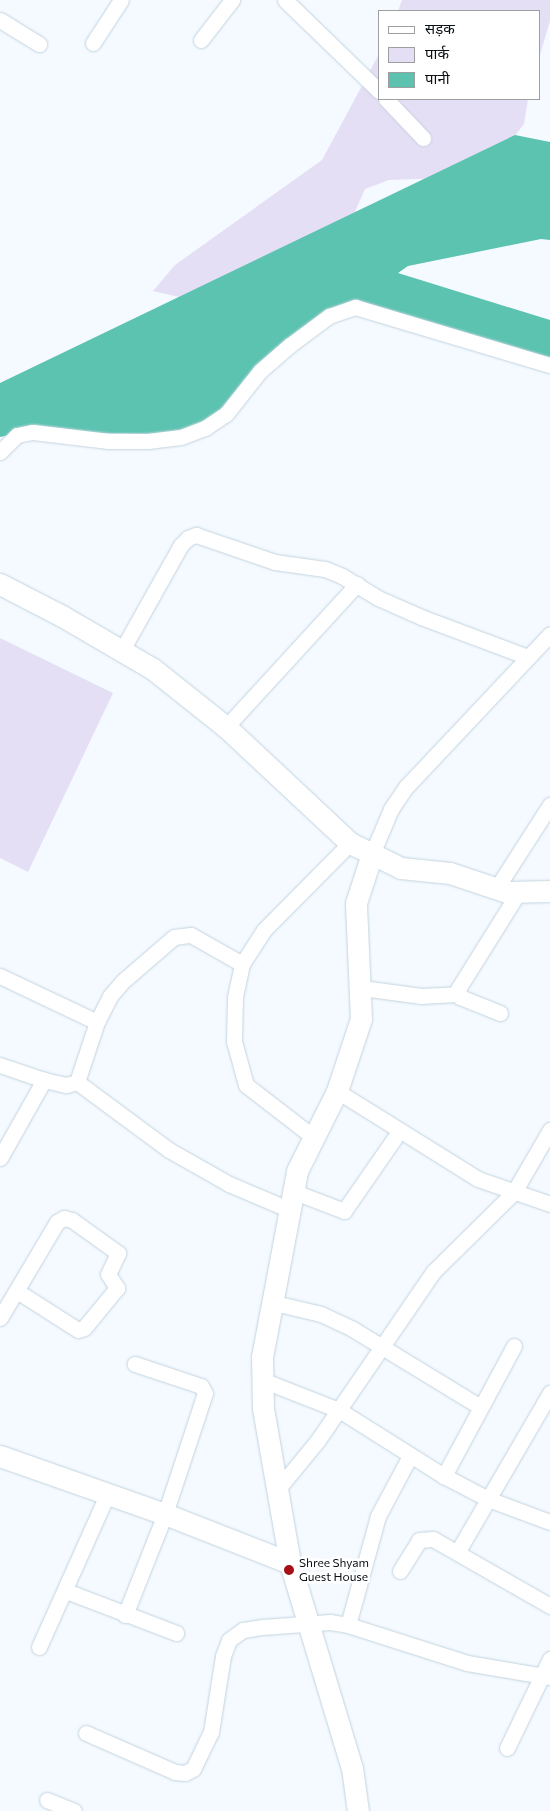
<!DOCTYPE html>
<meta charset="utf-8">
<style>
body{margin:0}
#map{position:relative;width:550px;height:1811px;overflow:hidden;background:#f4faff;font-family:Commissioner,"Noto Sans Devanagari",sans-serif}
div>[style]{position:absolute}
.green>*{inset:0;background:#e5dff6}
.water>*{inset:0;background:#5bc3b0}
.roads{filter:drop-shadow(0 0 1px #c3d3df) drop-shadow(0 0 1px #c3d3df)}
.street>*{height:15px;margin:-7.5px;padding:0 7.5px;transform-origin:7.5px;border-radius:7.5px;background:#fff}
.secondary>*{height:21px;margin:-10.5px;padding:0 10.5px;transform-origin:10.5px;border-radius:10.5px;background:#fff}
.dots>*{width:14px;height:14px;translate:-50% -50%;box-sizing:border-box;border:2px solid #fff;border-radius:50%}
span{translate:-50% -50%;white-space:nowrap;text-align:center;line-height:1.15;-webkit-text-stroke:5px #fff;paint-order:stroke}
.poi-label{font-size:12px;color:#090f13}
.left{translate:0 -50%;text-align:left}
.legend{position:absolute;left:378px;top:10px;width:162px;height:90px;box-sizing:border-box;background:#fff;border:1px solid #9d9fa1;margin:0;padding:6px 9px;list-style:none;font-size:15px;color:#090f13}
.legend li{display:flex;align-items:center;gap:10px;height:25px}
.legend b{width:25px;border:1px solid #9d9fa1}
</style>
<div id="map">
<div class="green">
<i style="clip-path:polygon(402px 0,550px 0,550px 21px,539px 58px,539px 11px,398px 11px)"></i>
<i style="clip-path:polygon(379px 54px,379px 99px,528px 99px,524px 124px,500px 155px,446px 178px,389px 180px,365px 189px,346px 232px,192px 300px,153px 291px,175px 265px,322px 160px)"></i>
<i style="clip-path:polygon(0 638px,113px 693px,28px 872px,0 858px)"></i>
</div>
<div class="water">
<i style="clip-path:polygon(515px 135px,550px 142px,550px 240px,541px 239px,408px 266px,398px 273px,550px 320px,550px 362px,356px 302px,272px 361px,215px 425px,159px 434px,25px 432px,0 437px,0 383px)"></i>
</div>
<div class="roads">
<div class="street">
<i style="left:285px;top:0;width:131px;rotate:44.1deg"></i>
<i style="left:0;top:20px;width:46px;rotate:31.6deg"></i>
<i style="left:201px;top:40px;width:51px;rotate:-52.2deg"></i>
<i style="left:93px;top:43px;width:51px;rotate:-56.9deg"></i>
<i style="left:386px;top:99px;width:54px;rotate:46.5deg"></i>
<i style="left:0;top:452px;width:24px;rotate:-45deg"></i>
<i style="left:17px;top:435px;width:16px;rotate:-11deg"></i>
<i style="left:33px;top:432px;width:76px;rotate:6.8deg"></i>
<i style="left:108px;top:441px;width:40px"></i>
<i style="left:148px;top:441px;width:33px;rotate:-7deg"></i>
<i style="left:181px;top:437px;width:26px;rotate:-21deg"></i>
<i style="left:205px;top:428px;width:25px;rotate:-34deg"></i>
<i style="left:226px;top:414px;width:55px;rotate:-51.7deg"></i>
<i style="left:260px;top:371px;width:40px;rotate:-41deg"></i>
<i style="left:290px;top:345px;width:49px;rotate:-36.6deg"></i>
<i style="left:329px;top:316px;width:28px;rotate:-19deg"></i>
<i style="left:355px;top:307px;width:203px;rotate:16.6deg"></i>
<i style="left:122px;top:650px;width:120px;rotate:-60.7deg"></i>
<i style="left:181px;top:545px;width:10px;rotate:-45deg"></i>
<i style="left:188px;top:538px;width:9px;rotate:-21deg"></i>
<i style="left:196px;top:535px;width:83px;rotate:18.9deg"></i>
<i style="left:275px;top:562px;width:50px;rotate:8deg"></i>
<i style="left:325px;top:569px;width:18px;rotate:22deg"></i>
<i style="left:342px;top:576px;width:42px;rotate:31.4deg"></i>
<i style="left:378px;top:598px;width:47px;rotate:23.8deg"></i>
<i style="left:421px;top:617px;width:114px;rotate:20.5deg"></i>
<i style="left:226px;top:727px;width:194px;rotate:-47.5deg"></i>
<i style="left:372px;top:854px;width:49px;rotate:-67.1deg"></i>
<i style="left:391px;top:809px;width:27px;rotate:-56deg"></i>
<i style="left:406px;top:787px;width:210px;rotate:-46.7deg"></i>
<i style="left:496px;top:889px;width:100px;rotate:-57.3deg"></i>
<i style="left:0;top:976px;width:107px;rotate:25.4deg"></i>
<i style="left:362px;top:988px;width:60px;rotate:7.7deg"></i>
<i style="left:421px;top:996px;width:36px;rotate:-3deg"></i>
<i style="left:500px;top:1013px;width:43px;rotate:-158.2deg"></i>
<i style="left:460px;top:997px;width:8px;rotate:-104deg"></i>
<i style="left:458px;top:989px;width:113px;rotate:-58deg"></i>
<i style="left:0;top:1065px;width:46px;rotate:18.8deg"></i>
<i style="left:77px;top:1082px;width:114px;rotate:36.5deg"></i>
<i style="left:169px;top:1150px;width:69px;rotate:29.5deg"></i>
<i style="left:229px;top:1184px;width:64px;rotate:23deg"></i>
<i style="left:337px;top:1091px;width:166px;rotate:32deg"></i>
<i style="left:478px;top:1179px;width:76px;rotate:19.1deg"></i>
<i style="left:312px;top:1136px;width:83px;rotate:-142.3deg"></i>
<i style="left:246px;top:1085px;width:46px;rotate:-105.3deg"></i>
<i style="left:234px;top:1041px;width:44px;rotate:-88.7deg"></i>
<i style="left:235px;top:997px;width:34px;rotate:-78deg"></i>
<i style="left:242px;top:964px;width:40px;rotate:-57.1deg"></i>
<i style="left:264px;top:930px;width:122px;rotate:-45.3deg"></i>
<i style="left:0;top:1158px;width:90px;rotate:-60.6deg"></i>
<i style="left:44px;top:1080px;width:23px;rotate:13deg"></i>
<i style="left:66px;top:1085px;width:11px;rotate:-15deg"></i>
<i style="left:77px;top:1082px;width:63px;rotate:-71.6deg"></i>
<i style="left:97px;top:1022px;width:29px;rotate:-63deg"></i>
<i style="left:110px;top:996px;width:20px;rotate:-49deg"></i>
<i style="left:123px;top:981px;width:67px;rotate:-40.8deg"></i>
<i style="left:174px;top:937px;width:17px;rotate:-7deg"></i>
<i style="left:191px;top:935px;width:59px;rotate:29.6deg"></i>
<i style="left:292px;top:1191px;width:56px;rotate:21deg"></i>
<i style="left:344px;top:1211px;width:98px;rotate:-55.3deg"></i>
<i style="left:270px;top:1302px;width:52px;rotate:13.2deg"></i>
<i style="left:321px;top:1314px;width:33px;rotate:25deg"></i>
<i style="left:351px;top:1328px;width:150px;rotate:31.4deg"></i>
<i style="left:0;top:1318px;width:112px;rotate:-59.3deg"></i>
<i style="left:57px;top:1222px;width:8px;rotate:-30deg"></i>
<i style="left:64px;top:1218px;width:8px;rotate:14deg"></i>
<i style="left:72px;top:1220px;width:57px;rotate:35.7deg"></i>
<i style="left:118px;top:1253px;width:23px;rotate:115deg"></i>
<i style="left:108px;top:1274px;width:17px;rotate:57deg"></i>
<i style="left:117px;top:1288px;width:52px;rotate:129.5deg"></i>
<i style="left:84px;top:1328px;width:6px;rotate:162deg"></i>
<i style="left:78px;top:1330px;width:72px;rotate:-147.4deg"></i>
<i style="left:514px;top:1346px;width:148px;rotate:118.3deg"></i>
<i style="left:444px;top:1476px;width:50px;rotate:27.6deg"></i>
<i style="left:488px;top:1499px;width:66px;rotate:20.4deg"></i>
<i style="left:262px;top:1380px;width:83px;rotate:21.3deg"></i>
<i style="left:339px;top:1410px;width:124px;rotate:32.2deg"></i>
<i style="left:277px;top:1490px;width:65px;rotate:-50.6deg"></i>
<i style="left:318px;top:1440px;width:204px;rotate:-55.6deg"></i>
<i style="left:433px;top:1272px;width:114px;rotate:-44.6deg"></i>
<i style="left:514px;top:1192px;width:72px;rotate:-59.9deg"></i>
<i style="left:458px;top:1551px;width:183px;rotate:-59.8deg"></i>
<i style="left:400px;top:1571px;width:36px;rotate:-58deg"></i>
<i style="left:419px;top:1540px;width:14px;rotate:-4deg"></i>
<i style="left:433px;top:1539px;width:135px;rotate:29.8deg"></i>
<i style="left:66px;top:1591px;width:118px;rotate:20.9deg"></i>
<i style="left:125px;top:1615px;width:109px;rotate:-68.4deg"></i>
<i style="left:165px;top:1514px;width:127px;rotate:-71.7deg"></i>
<i style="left:205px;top:1393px;width:8px;rotate:-120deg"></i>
<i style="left:201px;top:1386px;width:70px;rotate:-161.6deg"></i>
<i style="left:348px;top:1625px;width:125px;rotate:17.7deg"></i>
<i style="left:467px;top:1663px;width:84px;rotate:9.6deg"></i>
<i style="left:39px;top:1647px;width:169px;rotate:-65.9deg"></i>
<i style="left:86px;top:1733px;width:97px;rotate:23.7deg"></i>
<i style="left:175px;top:1772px;width:10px;rotate:6deg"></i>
<i style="left:185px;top:1773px;width:9px;rotate:-27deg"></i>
<i style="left:193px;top:1769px;width:41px;rotate:-64.1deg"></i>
<i style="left:211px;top:1732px;width:77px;rotate:-81deg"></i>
<i style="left:223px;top:1656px;width:17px;rotate:-69deg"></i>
<i style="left:229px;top:1640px;width:17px;rotate:-36deg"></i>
<i style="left:243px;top:1630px;width:20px;rotate:-9deg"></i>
<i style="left:263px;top:1627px;width:67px;rotate:-4.3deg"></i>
<i style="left:330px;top:1622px;width:18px;rotate:9deg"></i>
<i style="left:348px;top:1625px;width:113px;rotate:-74.6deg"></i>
<i style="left:378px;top:1516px;width:68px;rotate:-61.9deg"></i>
<i style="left:507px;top:1748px;width:99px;rotate:-64.2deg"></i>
<i style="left:47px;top:1800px;width:29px;rotate:22deg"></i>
</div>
<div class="secondary">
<i style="left:0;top:584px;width:70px;rotate:27.3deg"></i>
<i style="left:62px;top:616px;width:105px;rotate:30.2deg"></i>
<i style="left:153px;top:669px;width:93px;rotate:38.5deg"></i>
<i style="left:226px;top:727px;width:170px;rotate:43.1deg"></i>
<i style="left:350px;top:843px;width:57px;rotate:26.1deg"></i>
<i style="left:401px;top:868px;width:49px;rotate:5.8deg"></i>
<i style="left:450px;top:873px;width:60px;rotate:18.4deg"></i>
<i style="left:507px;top:892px;width:43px;rotate:-1.3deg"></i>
<i style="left:0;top:1456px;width:175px;rotate:19.4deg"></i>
<i style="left:165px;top:1514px;width:134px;rotate:21.4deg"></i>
<i style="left:290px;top:1563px;width:214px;rotate:73.2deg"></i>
<i style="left:352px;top:1768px;width:43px;rotate:82.1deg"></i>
<i style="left:290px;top:1563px;width:157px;rotate:-99.9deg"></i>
<i style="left:263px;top:1408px;width:51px;rotate:-91.1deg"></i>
<i style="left:262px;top:1357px;width:189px;rotate:-79.3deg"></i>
<i style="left:297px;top:1171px;width:89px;rotate:-63.4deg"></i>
<i style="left:337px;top:1091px;width:76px;rotate:-71.6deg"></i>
<i style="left:361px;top:1019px;width:116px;rotate:-92.5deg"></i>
<i style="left:356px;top:903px;width:52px;rotate:-71.9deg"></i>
</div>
</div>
<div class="dots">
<i style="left:289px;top:1570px;background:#a61016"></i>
</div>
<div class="poi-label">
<span class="left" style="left:299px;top:1570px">Shree Shyam<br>Guest House</span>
</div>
<ul class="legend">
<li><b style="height:6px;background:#fff"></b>सड़क</li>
<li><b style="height:14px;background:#e5dff6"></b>पार्क</li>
<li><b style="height:14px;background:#5bc3b0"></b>पानी</li>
</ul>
</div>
